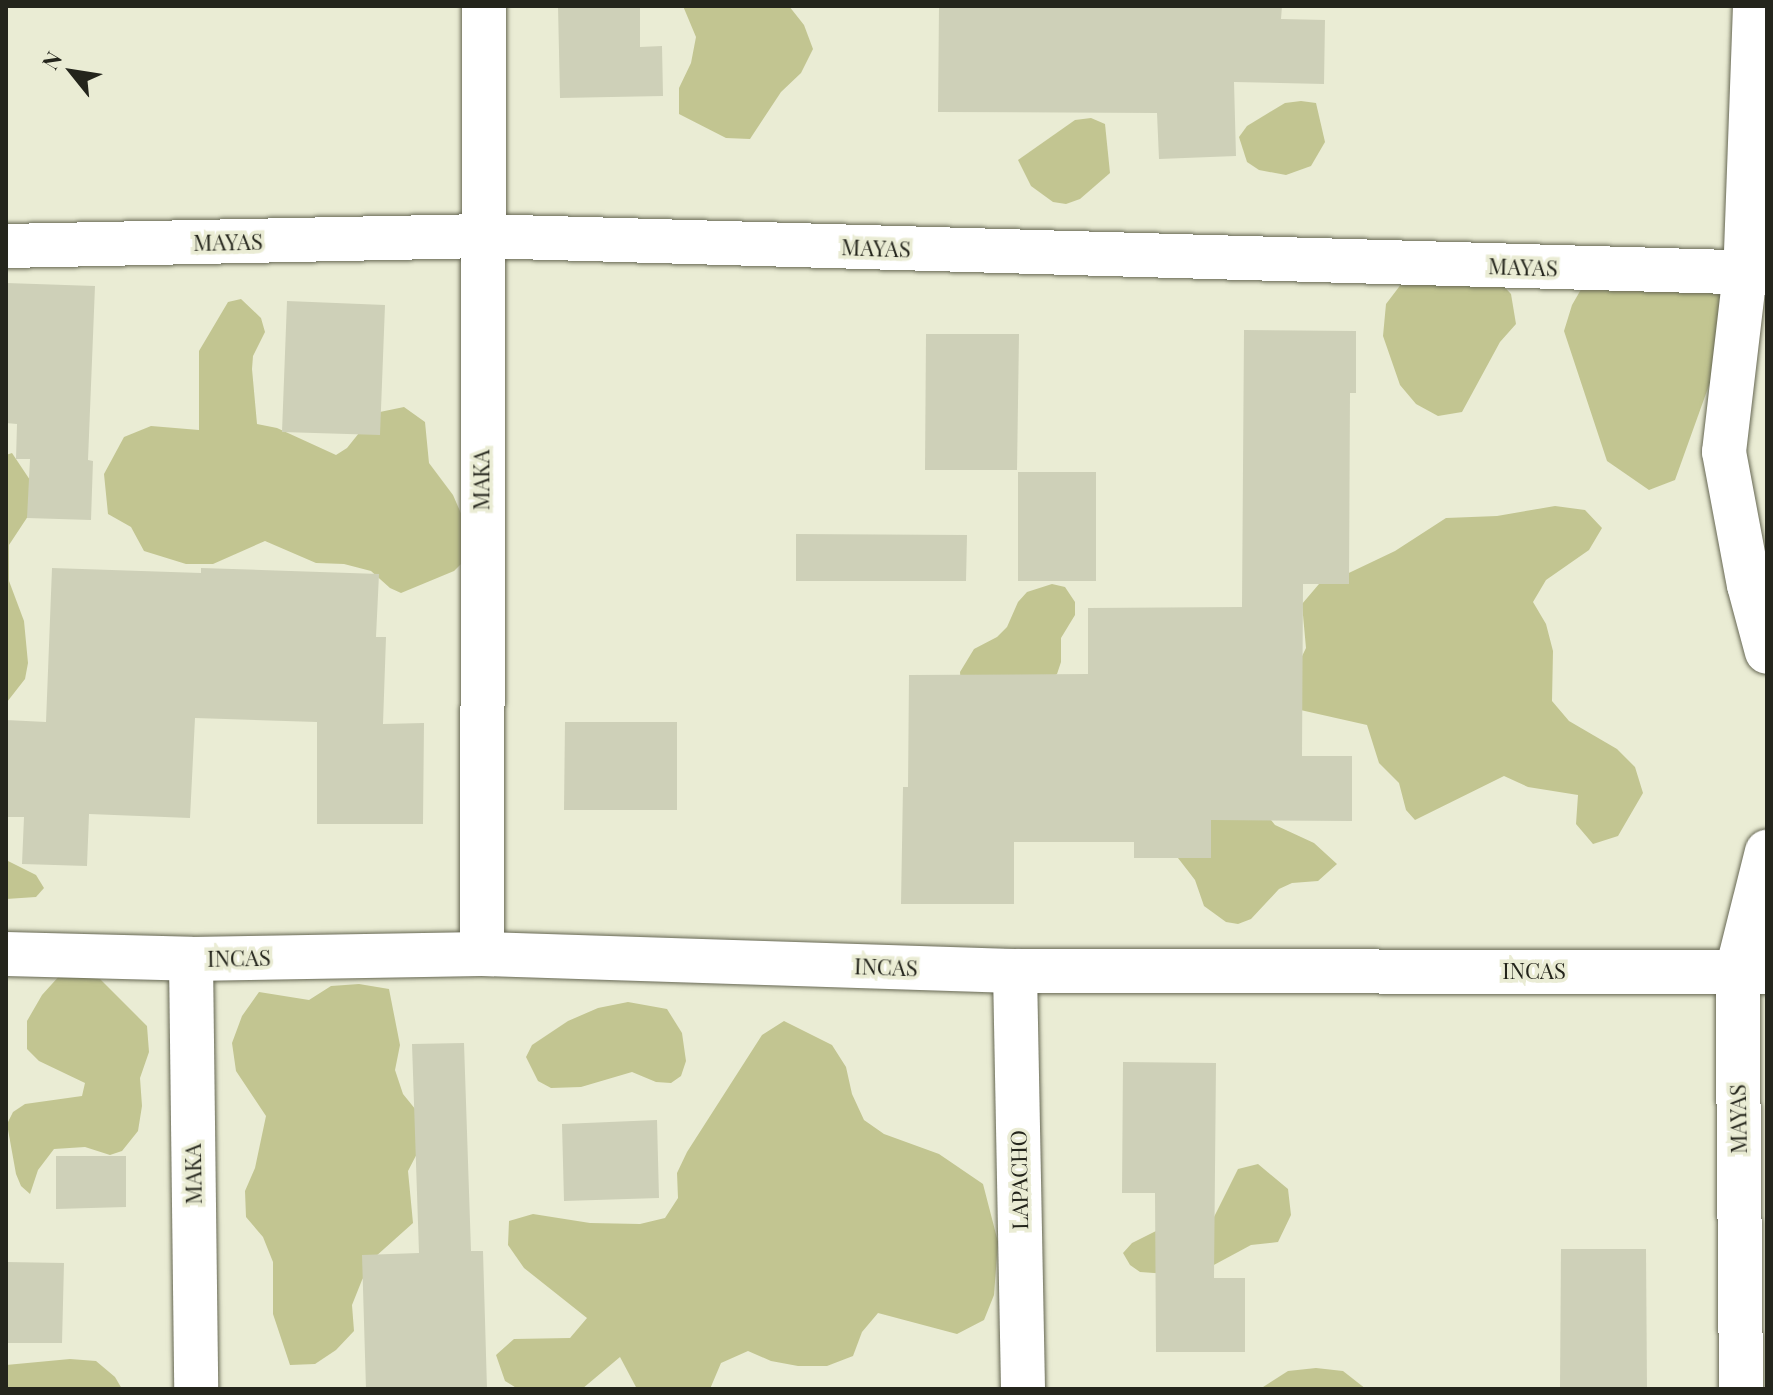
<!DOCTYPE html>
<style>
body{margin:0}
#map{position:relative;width:1773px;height:1395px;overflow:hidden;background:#eaecd4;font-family:"Playfair Display",serif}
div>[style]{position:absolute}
.green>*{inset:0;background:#c2c591}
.building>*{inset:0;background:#ced0b8}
.roads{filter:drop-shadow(0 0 2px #666753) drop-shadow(0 0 2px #666753)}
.street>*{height:44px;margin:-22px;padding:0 22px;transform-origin:22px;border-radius:22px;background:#fff}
span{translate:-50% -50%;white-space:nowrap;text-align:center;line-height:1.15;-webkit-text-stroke:7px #eaecd4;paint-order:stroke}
.street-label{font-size:22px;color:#24251c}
.frame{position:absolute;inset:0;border:8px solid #24251c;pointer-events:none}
.north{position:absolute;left:32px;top:32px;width:80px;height:80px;-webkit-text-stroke:6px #eaecd4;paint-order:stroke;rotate:300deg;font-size:22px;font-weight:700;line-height:32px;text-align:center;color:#24251c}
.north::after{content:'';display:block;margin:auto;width:28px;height:36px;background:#24251c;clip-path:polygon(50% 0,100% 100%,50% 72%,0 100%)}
</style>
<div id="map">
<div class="green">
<i style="clip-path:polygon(683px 6px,789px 6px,804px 25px,813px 49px,801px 73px,781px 92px,750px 139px,726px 138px,679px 114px,679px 88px,691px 63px,696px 37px)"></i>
<i style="clip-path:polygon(1301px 101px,1316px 103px,1325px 142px,1311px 166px,1286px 175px,1259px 170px,1247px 162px,1239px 137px,1247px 126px,1285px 103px)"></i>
<i style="clip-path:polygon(1091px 118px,1105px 124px,1110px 173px,1080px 199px,1066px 204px,1053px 202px,1031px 186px,1018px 160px,1075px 120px)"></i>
<i style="clip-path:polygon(1720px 260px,1732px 339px,1708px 388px,1675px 480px,1649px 490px,1607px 461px,1564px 331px,1572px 305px,1587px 279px)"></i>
<i style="clip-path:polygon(1493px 275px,1511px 294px,1516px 324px,1500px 342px,1462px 412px,1438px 416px,1416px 404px,1400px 385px,1383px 336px,1386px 304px,1402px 283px)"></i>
<i style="clip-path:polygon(241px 299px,261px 318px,265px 332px,253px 356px,252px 369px,257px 424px,277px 428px,336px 455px,347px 448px,375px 413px,404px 407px,425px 422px,429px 463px,453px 495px,470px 534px,463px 562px,454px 571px,401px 593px,390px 588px,371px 571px,344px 564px,316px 563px,265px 541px,213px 564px,186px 564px,144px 551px,131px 527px,108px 514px,104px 474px,124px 437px,151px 426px,199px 430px,199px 351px,228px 302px)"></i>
<i style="clip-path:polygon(12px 453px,34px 486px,38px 501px,9px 545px,9px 581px,24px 621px,28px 663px,25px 679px,7px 702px,6px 455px)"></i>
<i style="clip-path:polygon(1555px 506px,1585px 510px,1602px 528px,1589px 550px,1546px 580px,1533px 602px,1546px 624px,1553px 651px,1552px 701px,1569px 721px,1617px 749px,1635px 767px,1643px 793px,1618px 836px,1593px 844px,1576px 824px,1578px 795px,1528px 787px,1504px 776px,1415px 820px,1406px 810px,1399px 783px,1379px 763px,1367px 725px,1296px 709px,1288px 685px,1306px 648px,1302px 604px,1319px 584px,1332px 581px,1395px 551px,1446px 518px,1497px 516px)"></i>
<i style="clip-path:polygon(1052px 584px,1065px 587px,1075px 602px,1075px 615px,1061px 638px,1061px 662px,1057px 674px,1045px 682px,961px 686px,960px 672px,974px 649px,997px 637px,1007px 627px,1018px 602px,1027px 592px)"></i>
<i style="clip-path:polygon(1166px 809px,1267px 815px,1275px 825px,1314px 843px,1337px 864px,1318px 881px,1292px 883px,1279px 889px,1251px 919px,1238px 924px,1226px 922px,1204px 906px,1195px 880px,1171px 849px)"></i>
<i style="clip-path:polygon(6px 860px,36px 875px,44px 888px,36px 897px,6px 899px)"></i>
<i style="clip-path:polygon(61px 974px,100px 979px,147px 1026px,149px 1052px,140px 1078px,142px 1106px,138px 1131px,122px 1151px,110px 1155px,85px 1147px,54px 1149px,38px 1170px,30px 1194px,21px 1186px,16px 1174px,7px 1124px,13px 1112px,25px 1104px,82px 1096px,85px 1083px,39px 1061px,27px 1049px,27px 1021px,42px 995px)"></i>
<i style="clip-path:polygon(359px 984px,389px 989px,400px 1045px,395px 1070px,403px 1094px,420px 1115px,422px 1144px,408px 1171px,413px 1223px,375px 1257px,362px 1280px,352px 1305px,354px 1331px,336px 1350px,315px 1364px,290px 1365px,273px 1314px,273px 1262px,263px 1237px,246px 1217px,245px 1191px,255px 1168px,266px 1116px,236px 1071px,232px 1043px,242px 1016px,259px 992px,309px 1000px,331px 986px)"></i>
<i style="clip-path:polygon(628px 1002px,667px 1009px,682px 1033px,686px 1061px,681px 1076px,671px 1083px,656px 1082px,632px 1072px,581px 1087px,551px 1088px,538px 1081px,526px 1057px,532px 1045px,568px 1021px,598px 1008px)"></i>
<i style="clip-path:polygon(784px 1021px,832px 1045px,846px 1067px,852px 1094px,864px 1120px,884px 1134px,939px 1154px,983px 1184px,998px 1242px,994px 1295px,984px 1320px,957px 1334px,878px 1313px,862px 1332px,853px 1356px,827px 1366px,798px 1366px,771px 1361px,748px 1351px,721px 1363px,710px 1389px,637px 1389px,620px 1357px,582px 1389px,518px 1389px,505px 1381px,496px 1355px,514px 1339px,570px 1338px,587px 1318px,524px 1268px,508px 1245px,509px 1221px,533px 1214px,590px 1223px,640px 1224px,665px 1218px,678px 1198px,677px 1173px,687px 1152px,762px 1035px)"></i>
<i style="clip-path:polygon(1258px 1164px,1288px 1189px,1291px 1215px,1278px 1242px,1251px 1245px,1212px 1266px,1182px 1275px,1140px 1272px,1130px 1265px,1123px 1253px,1132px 1243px,1156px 1231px,1212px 1221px,1238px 1169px)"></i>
<i style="clip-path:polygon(70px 1359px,96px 1361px,115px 1377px,122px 1389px,6px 1389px,6px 1365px)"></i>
<i style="clip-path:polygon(1316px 1368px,1343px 1371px,1366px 1389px,1260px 1389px,1288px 1371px)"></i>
</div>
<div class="building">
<i style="clip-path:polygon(558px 6px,640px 6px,640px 47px,662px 46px,663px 96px,560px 98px)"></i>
<i style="clip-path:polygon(939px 6px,1282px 6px,1281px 19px,1325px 20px,1324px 84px,1234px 82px,1236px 156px,1159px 159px,1157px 113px,938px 112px)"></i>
<i style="clip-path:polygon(6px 283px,95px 286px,88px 460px,93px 461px,91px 520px,27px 518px,30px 459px,16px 459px,17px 424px,6px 423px)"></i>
<i style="clip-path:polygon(287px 301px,385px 305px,380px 435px,282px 432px)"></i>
<i style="clip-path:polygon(1244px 330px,1356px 331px,1356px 393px,1350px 393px,1349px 584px,1303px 584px,1302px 756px,1352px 756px,1352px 821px,1211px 820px,1211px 858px,1134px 858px,1134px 842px,1014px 842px,1014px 904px,901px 904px,903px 787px,908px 787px,909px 675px,1088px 674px,1088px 608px,1242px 607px)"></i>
<i style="clip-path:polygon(926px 334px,1019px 334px,1017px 470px,925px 470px)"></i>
<i style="clip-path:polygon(1018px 472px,1096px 472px,1096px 581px,1018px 581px)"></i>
<i style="clip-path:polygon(796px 534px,967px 535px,966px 581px,796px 581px)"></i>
<i style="clip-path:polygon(52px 568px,201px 573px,201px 568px,379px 574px,376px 637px,386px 637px,383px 724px,424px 723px,423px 824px,317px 824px,317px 722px,195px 718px,190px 818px,89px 814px,87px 866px,22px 864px,24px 817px,6px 817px,6px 720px,46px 722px)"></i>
<i style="clip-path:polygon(565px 722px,677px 722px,677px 810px,564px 810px)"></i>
<i style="clip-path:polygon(464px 1043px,471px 1251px,483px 1251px,487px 1389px,366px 1389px,362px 1255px,419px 1253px,412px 1044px)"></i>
<i style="clip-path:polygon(1123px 1062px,1216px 1063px,1214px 1278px,1245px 1278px,1245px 1352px,1156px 1352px,1155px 1193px,1122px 1193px)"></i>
<i style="clip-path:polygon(657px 1120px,659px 1198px,564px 1201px,562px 1124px)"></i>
<i style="clip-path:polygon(56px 1156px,126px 1156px,126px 1207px,56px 1209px)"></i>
<i style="clip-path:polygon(1561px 1249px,1646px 1249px,1647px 1389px,1560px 1389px)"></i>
<i style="clip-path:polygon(6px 1262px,64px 1263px,62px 1343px,6px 1343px)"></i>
</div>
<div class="roads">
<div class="street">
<i style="left:1755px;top:6px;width:267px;rotate:92.1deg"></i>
<i style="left:1745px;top:273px;width:180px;rotate:96.7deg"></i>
<i style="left:1724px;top:452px;width:135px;rotate:79.4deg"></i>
<i style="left:1749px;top:585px;width:69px;rotate:75deg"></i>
<i style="left:6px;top:246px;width:475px;rotate:-1.2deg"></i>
<i style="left:481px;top:236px;width:1287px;rotate:1.65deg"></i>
<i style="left:6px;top:954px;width:185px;rotate:1.5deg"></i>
<i style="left:191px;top:959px;width:291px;rotate:-1deg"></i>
<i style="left:482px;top:954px;width:533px;rotate:1.83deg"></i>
<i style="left:1015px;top:971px;width:752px;rotate:0.08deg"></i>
<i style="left:482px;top:954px;width:948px;rotate:-89.88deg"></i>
<i style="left:191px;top:959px;width:430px;rotate:89.3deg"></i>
<i style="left:1015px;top:971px;width:418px;rotate:88.9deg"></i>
<i style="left:1741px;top:1389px;width:418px;rotate:-90.5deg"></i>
<i style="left:1737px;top:971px;width:123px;rotate:-75.9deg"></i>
</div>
</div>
<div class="street-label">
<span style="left:228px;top:242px;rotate:-1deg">MAYAS</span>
<span style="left:876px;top:248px;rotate:2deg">MAYAS</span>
<span style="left:1523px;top:267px;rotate:2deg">MAYAS</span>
<span style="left:481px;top:480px;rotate:-90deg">MAKA</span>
<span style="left:239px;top:958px;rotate:-1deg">INCAS</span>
<span style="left:886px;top:967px;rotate:2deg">INCAS</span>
<span style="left:1534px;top:971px">INCAS</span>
<span style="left:1738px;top:1119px;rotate:-91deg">MAYAS</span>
<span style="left:193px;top:1174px;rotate:-91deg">MAKA</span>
<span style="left:1019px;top:1180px;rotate:-91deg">LAPACHO</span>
</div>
<div class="frame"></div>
<div class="north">N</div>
</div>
